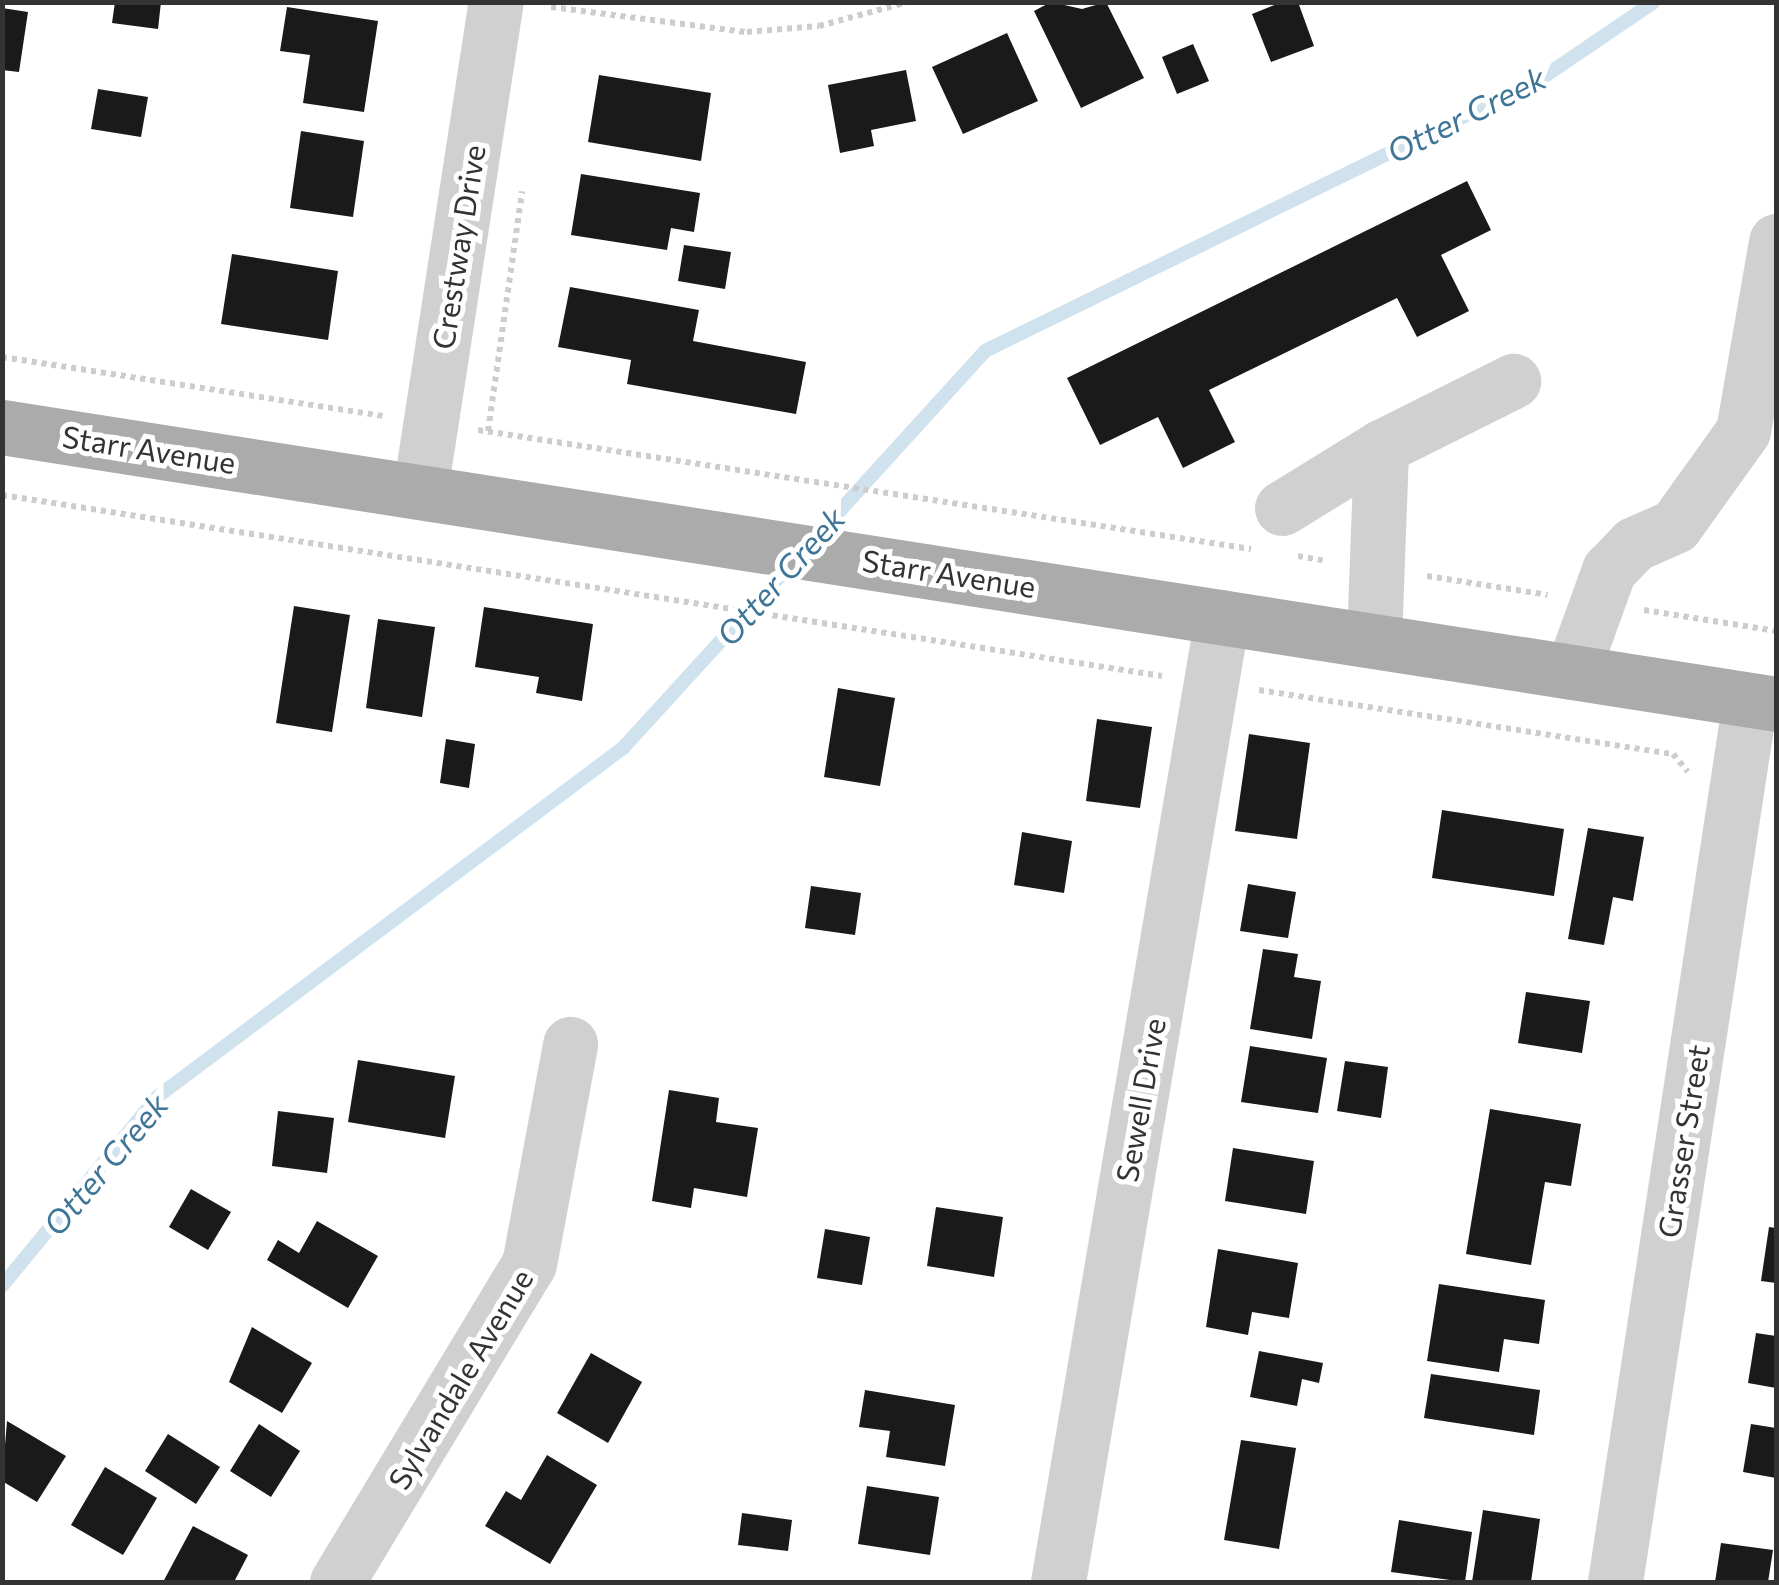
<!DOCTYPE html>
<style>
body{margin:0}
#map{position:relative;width:1779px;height:1585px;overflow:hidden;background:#fff;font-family:Commissioner,sans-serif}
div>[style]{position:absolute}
.stream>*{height:14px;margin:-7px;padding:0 7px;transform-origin:7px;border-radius:7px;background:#cfe2ee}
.building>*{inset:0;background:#1a1a1a}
.path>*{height:6px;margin-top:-3px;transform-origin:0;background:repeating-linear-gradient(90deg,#cdcdcd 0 5px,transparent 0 10px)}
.minor>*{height:55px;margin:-27.5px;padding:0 27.5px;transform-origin:27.5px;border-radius:27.5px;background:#d0d0d0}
.major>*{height:55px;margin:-27.5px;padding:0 27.5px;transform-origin:27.5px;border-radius:27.5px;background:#ababab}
span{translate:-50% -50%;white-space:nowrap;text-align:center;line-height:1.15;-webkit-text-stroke:10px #fff;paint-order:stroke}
.street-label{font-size:30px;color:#333}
.water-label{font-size:32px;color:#3f7597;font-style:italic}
.frame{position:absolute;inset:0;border:5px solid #333;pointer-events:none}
</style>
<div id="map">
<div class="stream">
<i style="left:815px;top:538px;width:253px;rotate:-47.7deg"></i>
<i style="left:985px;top:351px;width:620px;rotate:-26.11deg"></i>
<i style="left:1542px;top:78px;width:135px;rotate:-34.2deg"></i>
<i style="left:2px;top:1286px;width:244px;rotate:-50.6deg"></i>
<i style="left:157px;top:1097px;width:582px;rotate:-36.83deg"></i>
<i style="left:623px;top:748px;width:248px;rotate:-47.6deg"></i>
</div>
<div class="building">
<i style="clip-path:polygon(115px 2px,161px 2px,158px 29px,112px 23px)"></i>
<i style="clip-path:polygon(1051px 2px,1082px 9px,1106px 2px,1144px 78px,1081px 108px,1034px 11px)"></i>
<i style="clip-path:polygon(1282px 2px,1298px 2px,1314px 46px,1271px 62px,1252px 14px)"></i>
<i style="clip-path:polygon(287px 7px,378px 21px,364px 112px,303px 103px,310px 55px,280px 51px)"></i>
<i style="clip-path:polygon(2px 8px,28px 12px,19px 72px,2px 70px)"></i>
<i style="clip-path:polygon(1007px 33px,1038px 101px,963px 134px,932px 67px)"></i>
<i style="clip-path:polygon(1193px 44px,1209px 81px,1177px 94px,1162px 57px)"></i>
<i style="clip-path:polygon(906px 70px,916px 121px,871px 130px,874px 146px,840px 153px,828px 85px)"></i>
<i style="clip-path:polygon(599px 75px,711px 93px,701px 161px,588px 142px)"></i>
<i style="clip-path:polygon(98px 89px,148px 97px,141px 137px,91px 129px)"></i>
<i style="clip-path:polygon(301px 131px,364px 141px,353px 217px,290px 208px)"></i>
<i style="clip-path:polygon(581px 174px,700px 193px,694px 232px,671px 228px,667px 250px,571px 235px)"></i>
<i style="clip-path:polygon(1467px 181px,1491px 230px,1441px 255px,1469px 311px,1417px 337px,1397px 298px,1209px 390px,1235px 442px,1183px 468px,1158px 417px,1100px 445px,1067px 378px)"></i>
<i style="clip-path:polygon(684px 245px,731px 252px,725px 289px,678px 281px)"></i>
<i style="clip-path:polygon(232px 254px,338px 271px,328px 340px,221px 324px)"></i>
<i style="clip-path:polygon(570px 287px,699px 310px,693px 341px,806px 362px,796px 414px,627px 384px,631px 360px,558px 347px)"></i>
<i style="clip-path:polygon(294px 606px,350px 615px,332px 732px,276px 723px)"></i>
<i style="clip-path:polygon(484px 607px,593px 624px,582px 701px,536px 693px,539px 677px,475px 667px)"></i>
<i style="clip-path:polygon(378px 619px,435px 627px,422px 717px,366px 708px)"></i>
<i style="clip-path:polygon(838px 688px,895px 698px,880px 786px,824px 777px)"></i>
<i style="clip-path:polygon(1097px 719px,1152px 727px,1140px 808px,1086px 801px)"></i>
<i style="clip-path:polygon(1249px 734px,1310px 743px,1297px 839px,1235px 831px)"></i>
<i style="clip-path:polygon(446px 739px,475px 744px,469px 788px,440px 783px)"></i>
<i style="clip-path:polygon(1442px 810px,1564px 829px,1554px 896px,1432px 878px)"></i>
<i style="clip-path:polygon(1588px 828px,1644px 837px,1633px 901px,1613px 897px,1604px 945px,1568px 939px)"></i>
<i style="clip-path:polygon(1022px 832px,1072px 841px,1064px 893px,1014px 885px)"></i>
<i style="clip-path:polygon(1248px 884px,1296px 892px,1288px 938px,1240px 931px)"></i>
<i style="clip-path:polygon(811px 886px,861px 893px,855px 935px,805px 928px)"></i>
<i style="clip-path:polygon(1263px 949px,1298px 954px,1294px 977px,1321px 981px,1312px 1039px,1250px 1029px)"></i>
<i style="clip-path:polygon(1526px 992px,1590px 1001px,1582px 1053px,1518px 1043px)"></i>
<i style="clip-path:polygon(1250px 1046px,1327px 1058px,1318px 1113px,1241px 1102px)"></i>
<i style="clip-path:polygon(358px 1060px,455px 1076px,445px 1138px,348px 1122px)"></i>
<i style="clip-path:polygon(1345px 1061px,1388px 1067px,1381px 1118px,1337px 1111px)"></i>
<i style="clip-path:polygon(669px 1090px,719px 1098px,716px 1122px,758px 1128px,747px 1197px,694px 1188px,691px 1208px,652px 1201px)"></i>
<i style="clip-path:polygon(1490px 1109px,1581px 1124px,1571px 1186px,1545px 1182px,1531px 1265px,1466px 1254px)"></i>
<i style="clip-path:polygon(278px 1111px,334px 1118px,327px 1173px,272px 1166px)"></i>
<i style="clip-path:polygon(1233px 1148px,1314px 1161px,1306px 1214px,1225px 1201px)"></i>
<i style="clip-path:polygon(191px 1189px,231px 1212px,208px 1250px,169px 1227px)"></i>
<i style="clip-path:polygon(936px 1207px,1003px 1217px,994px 1277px,927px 1266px)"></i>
<i style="clip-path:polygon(317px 1221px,378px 1256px,348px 1308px,267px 1260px,278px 1240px,299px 1253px)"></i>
<i style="clip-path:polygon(1769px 1227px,1776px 1228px,1776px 1283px,1761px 1281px)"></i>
<i style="clip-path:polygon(825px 1229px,870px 1237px,862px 1285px,817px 1278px)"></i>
<i style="clip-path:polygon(1218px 1249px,1298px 1263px,1289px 1318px,1252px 1312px,1248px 1335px,1206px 1327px)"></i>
<i style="clip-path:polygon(1439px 1284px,1545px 1300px,1539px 1344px,1504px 1339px,1499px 1372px,1427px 1361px)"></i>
<i style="clip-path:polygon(252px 1327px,312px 1363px,282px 1413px,229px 1382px)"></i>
<i style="clip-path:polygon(1756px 1333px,1776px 1336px,1776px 1388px,1748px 1383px)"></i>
<i style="clip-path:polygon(1259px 1351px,1323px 1363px,1319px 1383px,1302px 1379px,1297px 1406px,1250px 1397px)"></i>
<i style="clip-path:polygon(591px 1353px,642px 1382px,608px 1443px,557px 1413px)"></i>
<i style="clip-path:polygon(1431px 1374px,1540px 1390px,1534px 1435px,1424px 1418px)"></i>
<i style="clip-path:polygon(865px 1390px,955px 1405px,945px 1466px,886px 1457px,890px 1431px,859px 1427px)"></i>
<i style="clip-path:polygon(7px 1421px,66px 1456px,37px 1502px,2px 1481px)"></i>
<i style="clip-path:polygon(259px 1424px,300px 1451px,271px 1497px,230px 1471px)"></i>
<i style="clip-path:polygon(1751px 1424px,1776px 1428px,1776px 1478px,1743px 1472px)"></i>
<i style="clip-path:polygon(168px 1434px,220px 1467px,196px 1504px,145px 1471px)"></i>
<i style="clip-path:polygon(1241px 1440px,1296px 1448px,1279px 1549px,1224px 1540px)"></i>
<i style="clip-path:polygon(547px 1455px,597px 1485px,550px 1564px,485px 1526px,506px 1491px,521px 1500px)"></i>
<i style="clip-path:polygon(105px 1467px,157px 1498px,123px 1555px,71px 1525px)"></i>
<i style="clip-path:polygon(867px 1486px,939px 1497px,930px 1555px,858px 1544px)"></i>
<i style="clip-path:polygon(1483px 1510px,1540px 1519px,1531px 1582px,1472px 1582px)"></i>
<i style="clip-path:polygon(742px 1513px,792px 1520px,788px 1551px,738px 1545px)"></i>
<i style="clip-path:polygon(1399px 1520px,1472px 1532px,1465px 1582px,1391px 1572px)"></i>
<i style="clip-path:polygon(193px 1526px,248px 1555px,234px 1582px,163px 1582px)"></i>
<i style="clip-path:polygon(1721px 1543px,1773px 1550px,1768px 1582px,1715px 1582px)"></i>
</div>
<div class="path">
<i style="left:551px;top:7px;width:198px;rotate:7.3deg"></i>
<i style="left:747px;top:32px;width:72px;rotate:-4.8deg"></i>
<i style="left:819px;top:26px;width:92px;rotate:-15.1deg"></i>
<i style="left:2px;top:357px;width:385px;rotate:8.8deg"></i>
<i style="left:478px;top:430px;width:782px;rotate:8.75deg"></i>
<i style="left:488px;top:431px;width:242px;rotate:-81.9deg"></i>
<i style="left:2px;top:495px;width:1174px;rotate:8.87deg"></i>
<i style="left:1298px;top:556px;width:28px;rotate:10deg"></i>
<i style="left:1427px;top:576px;width:122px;rotate:8.9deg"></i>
<i style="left:1644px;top:610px;width:134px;rotate:9deg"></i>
<i style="left:1259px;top:690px;width:419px;rotate:8.8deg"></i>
<i style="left:1673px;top:754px;width:23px;rotate:50deg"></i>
</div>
<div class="minor">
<i style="left:420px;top:491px;width:495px;rotate:-81.2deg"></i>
<i style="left:1282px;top:508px;width:116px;rotate:-31.6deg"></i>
<i style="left:1374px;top:641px;width:194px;rotate:-87.9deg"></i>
<i style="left:1381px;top:447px;width:148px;rotate:-26.6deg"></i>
<i style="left:1572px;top:672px;width:109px;rotate:-70.1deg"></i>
<i style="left:1609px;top:570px;width:36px;rotate:-46deg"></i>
<i style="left:1634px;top:544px;width:45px;rotate:-23.7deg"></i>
<i style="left:1675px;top:526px;width:117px;rotate:-54.4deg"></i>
<i style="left:1743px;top:431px;width:193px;rotate:-80.1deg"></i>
<i style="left:337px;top:1582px;width:371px;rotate:-58.9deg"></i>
<i style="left:529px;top:1264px;width:224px;rotate:-79.4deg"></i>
<i style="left:1058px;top:1582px;width:979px;rotate:-80.35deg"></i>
<i style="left:1615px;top:1582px;width:892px;rotate:-81.3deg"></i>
</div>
<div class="major">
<i style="left:2px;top:427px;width:1795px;rotate:8.87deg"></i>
</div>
<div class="street-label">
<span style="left:458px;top:247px;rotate:-81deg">Crestway Drive</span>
<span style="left:149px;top:449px;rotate:9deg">Starr Avenue</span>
<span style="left:949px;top:573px;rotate:9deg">Starr Avenue</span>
<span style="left:1140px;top:1100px;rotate:-80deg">Sewell Drive</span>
<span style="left:1683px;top:1141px;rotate:-81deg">Grasser Street</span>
<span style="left:460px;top:1379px;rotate:-59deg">Sylvandale Avenue</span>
</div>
<div class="water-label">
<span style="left:1466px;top:114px;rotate:-27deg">Otter Creek</span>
<span style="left:780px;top:576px;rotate:-48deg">Otter Creek</span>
<span style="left:105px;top:1164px;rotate:-50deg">Otter Creek</span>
</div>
<div class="frame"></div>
</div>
